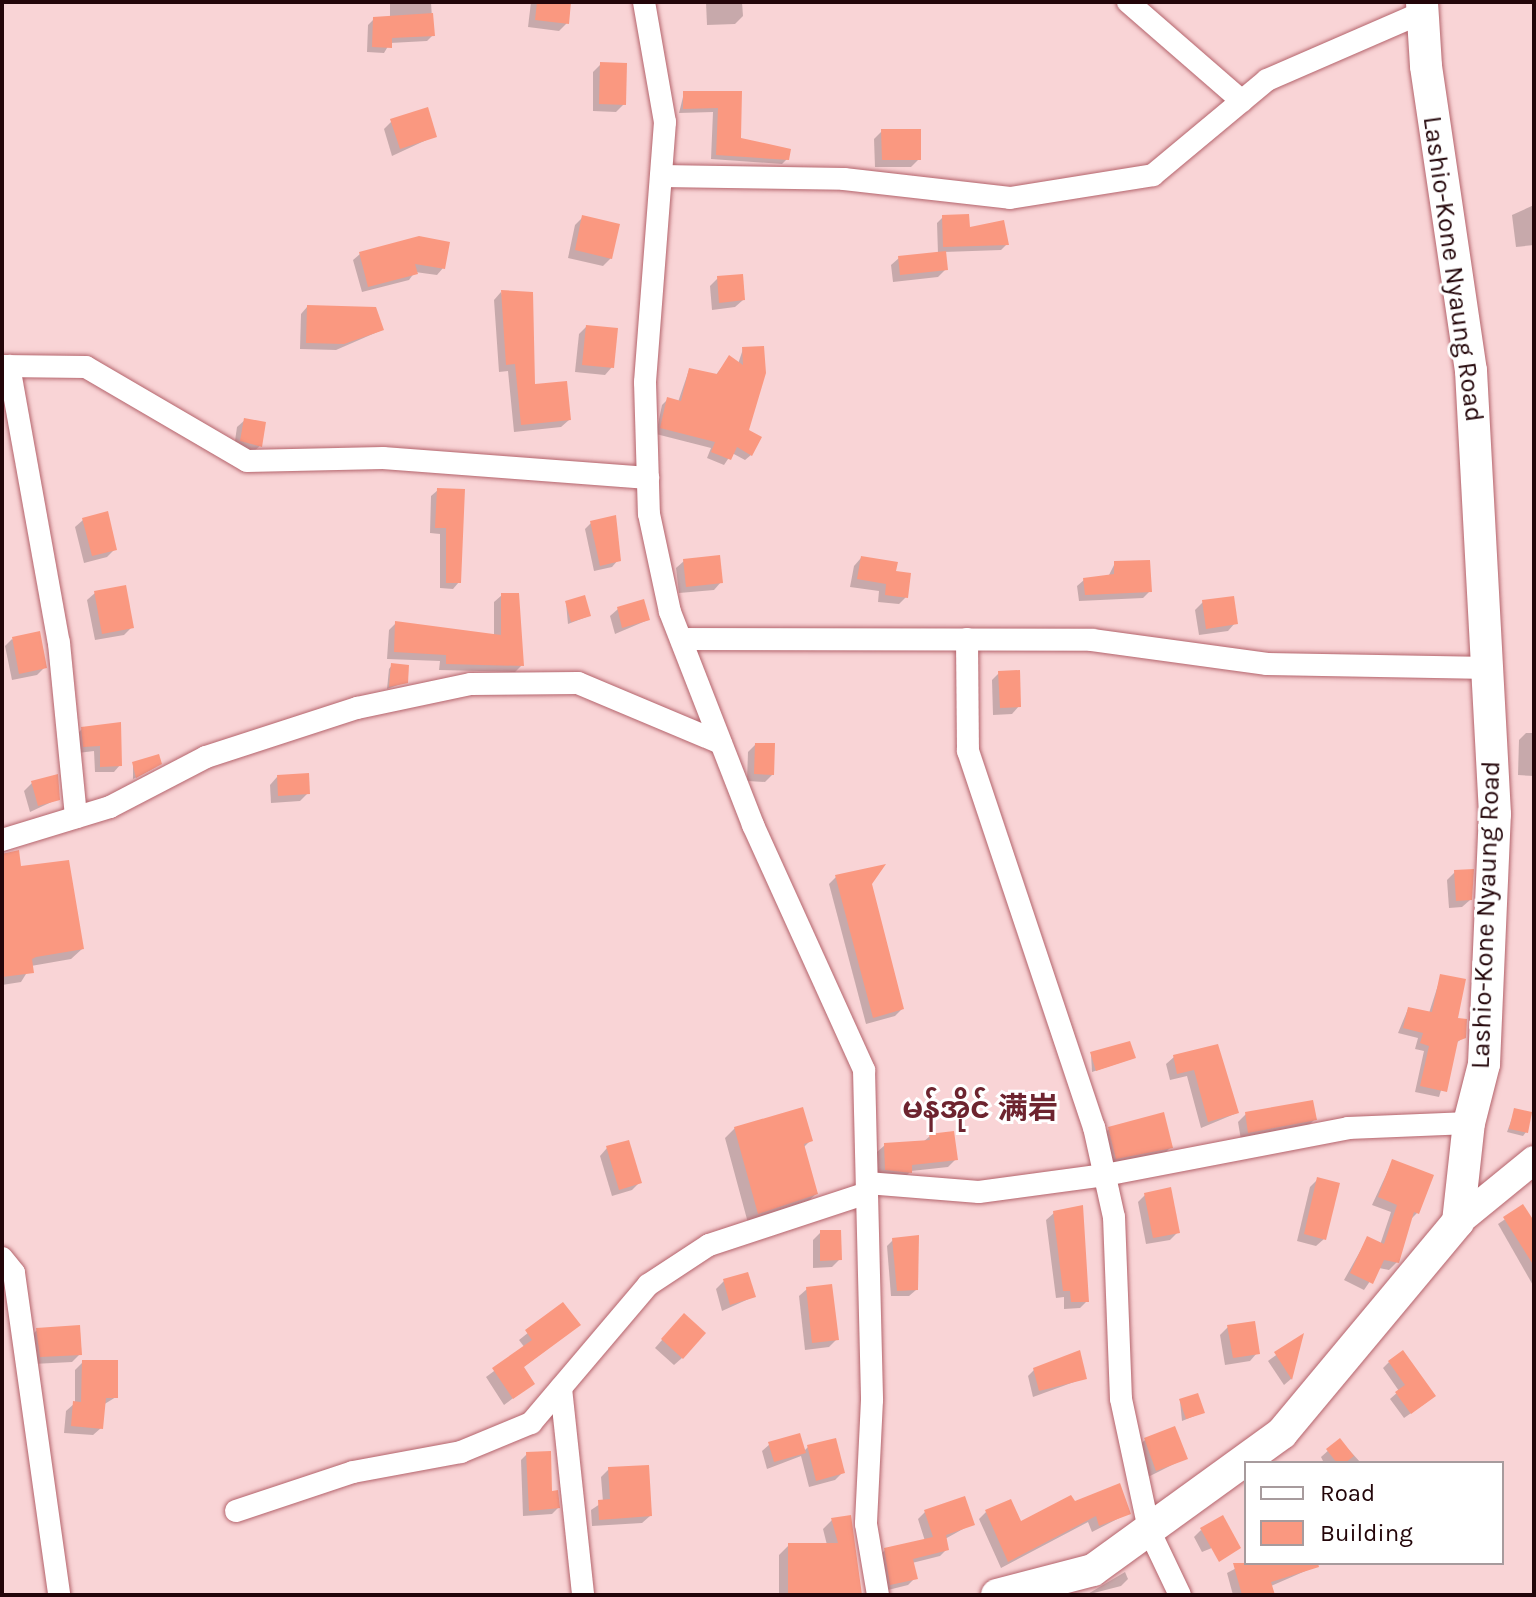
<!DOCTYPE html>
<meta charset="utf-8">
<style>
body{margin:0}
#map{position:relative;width:1536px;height:1597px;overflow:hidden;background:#f9d4d6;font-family:Karla,"Noto Sans SC","Noto Sans Myanmar",sans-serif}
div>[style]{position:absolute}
.shadow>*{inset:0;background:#0003}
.building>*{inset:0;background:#fa9880}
.roads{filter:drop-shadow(0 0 2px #b4646c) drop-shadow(0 0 2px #b4646c)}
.minor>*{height:22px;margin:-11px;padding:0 11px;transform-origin:11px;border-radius:11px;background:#fff}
.tertiary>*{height:28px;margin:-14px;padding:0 14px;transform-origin:14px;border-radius:14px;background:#fff}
.secondary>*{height:32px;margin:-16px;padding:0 16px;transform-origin:16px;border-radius:16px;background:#fff}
span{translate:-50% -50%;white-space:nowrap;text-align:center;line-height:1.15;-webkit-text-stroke:6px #fff;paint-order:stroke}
.street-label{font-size:26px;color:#230509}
.quarter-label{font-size:30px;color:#6d242f;font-weight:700}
.frame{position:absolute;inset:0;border:4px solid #230509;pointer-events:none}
.legend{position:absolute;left:1244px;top:1461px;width:260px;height:104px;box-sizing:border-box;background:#fff;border:2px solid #a79b9d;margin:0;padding:10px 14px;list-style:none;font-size:24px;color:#230509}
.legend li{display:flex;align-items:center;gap:16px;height:40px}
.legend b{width:40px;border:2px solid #a79b9d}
</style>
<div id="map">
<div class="shadow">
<i style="clip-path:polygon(390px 2px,431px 2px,433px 35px,427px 41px,390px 43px,384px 53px,367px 52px,368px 25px,374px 19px,390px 20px)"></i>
<i style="clip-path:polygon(531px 2px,569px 2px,567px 23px,559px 31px,528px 27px)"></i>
<i style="clip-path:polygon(706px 2px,742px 2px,743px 16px,735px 24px,707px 25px)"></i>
<i style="clip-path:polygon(601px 64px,624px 104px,616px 112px,593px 111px,593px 72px)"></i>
<i style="clip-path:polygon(684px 93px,740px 93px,739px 140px,787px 159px,782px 164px,711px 159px,713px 112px,679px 113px)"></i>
<i style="clip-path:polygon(392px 121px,435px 136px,392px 156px,384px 129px)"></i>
<i style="clip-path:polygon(882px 131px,919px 159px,911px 167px,875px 167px,874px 139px)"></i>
<i style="clip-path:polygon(1534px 205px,1534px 245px,1516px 247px,1512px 215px)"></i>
<i style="clip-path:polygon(583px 217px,611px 258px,603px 266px,568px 258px,575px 225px)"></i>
<i style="clip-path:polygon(943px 217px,1007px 244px,1001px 250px,944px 252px,946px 269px,938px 277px,893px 282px,891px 265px,899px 258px,938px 254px,937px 223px)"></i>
<i style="clip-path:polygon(360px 254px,443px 268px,437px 275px,415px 272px,409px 280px,362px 292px,353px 260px)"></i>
<i style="clip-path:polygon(718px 278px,743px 300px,735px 307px,712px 310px,710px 286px)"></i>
<i style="clip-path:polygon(501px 292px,533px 386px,569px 420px,561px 427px,514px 432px,508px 371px,499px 372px,494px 300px)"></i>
<i style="clip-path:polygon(307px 307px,382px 330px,336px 350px,300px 349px,301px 314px)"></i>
<i style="clip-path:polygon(586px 327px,612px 367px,605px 375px,575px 372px,579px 334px)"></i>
<i style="clip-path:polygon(743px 349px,751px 455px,745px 460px,732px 453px,724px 465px,707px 458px,711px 448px,656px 434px,662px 405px,668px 399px,678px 402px,689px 370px,715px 376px,729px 358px,738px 364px)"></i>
<i style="clip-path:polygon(245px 420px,260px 446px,252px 453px,234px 448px,237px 427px)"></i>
<i style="clip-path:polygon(438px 490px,459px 582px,453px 589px,440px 588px,440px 534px,430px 533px,431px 496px)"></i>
<i style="clip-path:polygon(83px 520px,115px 549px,107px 557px,84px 563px,75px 527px)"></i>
<i style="clip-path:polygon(591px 523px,618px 560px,612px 567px,594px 571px,585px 529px)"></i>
<i style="clip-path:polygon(861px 558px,894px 573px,906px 597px,899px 604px,878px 602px,879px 591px,850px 587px,854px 566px)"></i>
<i style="clip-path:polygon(684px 561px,721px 582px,714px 590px,679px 593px,676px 568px)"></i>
<i style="clip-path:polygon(1115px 563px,1150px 591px,1143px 598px,1079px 601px,1077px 586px,1084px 580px,1108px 577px)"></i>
<i style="clip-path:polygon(95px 593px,132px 627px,124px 635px,95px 640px,87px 600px)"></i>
<i style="clip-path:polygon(502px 595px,522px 665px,515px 672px,439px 670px,440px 661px,387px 659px,389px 630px,396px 623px,494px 636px,494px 602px)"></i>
<i style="clip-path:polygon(1203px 602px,1235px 623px,1228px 631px,1199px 635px,1195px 610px)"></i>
<i style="clip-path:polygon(566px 603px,589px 616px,568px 624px)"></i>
<i style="clip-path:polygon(618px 609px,648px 620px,615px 634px,610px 616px)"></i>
<i style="clip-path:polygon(12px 639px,45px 667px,37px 675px,12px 680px,5px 646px)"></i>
<i style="clip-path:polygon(392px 665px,406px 682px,387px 689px,389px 669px)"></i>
<i style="clip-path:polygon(999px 673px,1019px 706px,1012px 714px,993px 715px,992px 680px)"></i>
<i style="clip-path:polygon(82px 729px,120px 765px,114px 772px,95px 772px,94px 751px,78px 753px,76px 735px)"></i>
<i style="clip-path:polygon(1526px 733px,1534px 733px,1534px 776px,1518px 775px,1519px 740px)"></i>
<i style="clip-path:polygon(755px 745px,773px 774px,765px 782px,747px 781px,748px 752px)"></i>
<i style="clip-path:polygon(133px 764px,156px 767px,133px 779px)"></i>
<i style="clip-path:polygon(277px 777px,308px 793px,300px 801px,271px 803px,270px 785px)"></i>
<i style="clip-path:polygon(32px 783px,58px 799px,30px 812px,24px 791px)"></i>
<i style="clip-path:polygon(17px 852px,20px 868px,82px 949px,71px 959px,31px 966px,21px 982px,2px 985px,2px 854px)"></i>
<i style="clip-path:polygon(1455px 872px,1470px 900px,1462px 907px,1449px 908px,1447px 880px)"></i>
<i style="clip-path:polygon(836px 877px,870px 884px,902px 1009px,895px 1016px,866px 1024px,829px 884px)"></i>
<i style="clip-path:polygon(1441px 976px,1464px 1037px,1455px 1044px,1439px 1097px,1415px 1092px,1424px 1051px,1415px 1049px,1418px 1038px,1398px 1033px,1408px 1009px,1429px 1013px)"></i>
<i style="clip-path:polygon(1217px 1046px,1237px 1113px,1201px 1128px,1187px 1076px,1170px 1080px,1166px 1064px,1174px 1057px)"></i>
<i style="clip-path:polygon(1091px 1054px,1134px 1058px,1092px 1072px)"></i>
<i style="clip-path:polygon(1515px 1110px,1526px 1132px,1523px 1136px,1507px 1132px)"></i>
<i style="clip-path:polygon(1246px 1114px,1315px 1119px,1307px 1127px,1241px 1140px,1238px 1122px)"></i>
<i style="clip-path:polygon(735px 1128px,811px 1140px,803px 1148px,816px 1194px,805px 1204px,748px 1223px,725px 1138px)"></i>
<i style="clip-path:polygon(1109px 1129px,1171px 1147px,1163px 1155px,1108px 1165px,1102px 1136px)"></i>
<i style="clip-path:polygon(930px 1136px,956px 1159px,948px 1167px,911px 1171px,903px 1179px,878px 1177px,877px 1152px,885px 1145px,923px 1142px)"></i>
<i style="clip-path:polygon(607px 1148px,640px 1182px,632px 1190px,612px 1196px,600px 1156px)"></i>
<i style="clip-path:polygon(1392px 1162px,1418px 1212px,1409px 1221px,1397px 1262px,1389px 1270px,1379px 1268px,1364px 1290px,1344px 1280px,1367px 1239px,1380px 1245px,1391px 1212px,1372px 1205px)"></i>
<i style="clip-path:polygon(1318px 1179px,1324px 1239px,1316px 1246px,1297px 1241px,1310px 1187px)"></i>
<i style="clip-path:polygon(1145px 1195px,1178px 1232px,1170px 1240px,1146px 1244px,1138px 1202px)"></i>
<i style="clip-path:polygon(1523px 1207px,1534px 1225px,1534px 1287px,1498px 1224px)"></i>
<i style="clip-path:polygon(1054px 1213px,1087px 1301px,1080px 1308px,1064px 1309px,1064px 1297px,1056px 1298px,1046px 1220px)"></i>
<i style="clip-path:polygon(821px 1232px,840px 1259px,832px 1267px,813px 1268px,813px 1240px)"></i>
<i style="clip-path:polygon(893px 1240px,916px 1290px,909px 1296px,891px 1296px,887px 1246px)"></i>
<i style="clip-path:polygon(724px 1281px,753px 1297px,722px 1311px,716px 1289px)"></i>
<i style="clip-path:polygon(807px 1289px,837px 1339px,829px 1347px,805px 1350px,799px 1296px)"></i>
<i style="clip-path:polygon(563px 1305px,570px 1332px,522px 1368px,533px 1383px,504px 1405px,486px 1377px,525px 1348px,519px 1340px)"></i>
<i style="clip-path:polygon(677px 1323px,682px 1358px,674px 1365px,655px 1348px)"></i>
<i style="clip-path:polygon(1228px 1327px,1257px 1353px,1250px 1361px,1225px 1365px,1220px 1335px)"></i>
<i style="clip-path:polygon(37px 1330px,80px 1354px,72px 1362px,33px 1364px,30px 1337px)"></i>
<i style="clip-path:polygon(1301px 1337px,1291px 1379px,1284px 1385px,1268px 1361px)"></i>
<i style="clip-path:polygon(83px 1362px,116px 1397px,103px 1405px,101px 1428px,93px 1435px,64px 1433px,66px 1411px,75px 1403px,75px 1370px)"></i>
<i style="clip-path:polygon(1389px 1362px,1427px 1402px,1404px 1418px,1390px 1399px,1399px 1391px,1383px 1368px)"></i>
<i style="clip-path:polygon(1034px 1370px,1085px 1378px,1033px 1397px,1028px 1376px)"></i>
<i style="clip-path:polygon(1180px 1401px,1202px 1413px,1182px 1421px)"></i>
<i style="clip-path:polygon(1145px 1440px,1186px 1458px,1148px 1477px,1137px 1447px)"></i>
<i style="clip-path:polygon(1340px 1440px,1361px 1463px,1324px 1463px,1321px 1457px)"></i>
<i style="clip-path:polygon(770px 1444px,803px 1452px,808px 1447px,842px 1473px,835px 1480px,809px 1487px,801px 1456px,767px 1469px,762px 1451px)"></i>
<i style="clip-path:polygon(527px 1454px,558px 1508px,552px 1514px,523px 1516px,521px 1460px)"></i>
<i style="clip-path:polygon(609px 1469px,650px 1516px,642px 1523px,592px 1526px,591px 1510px,603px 1502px,601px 1477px)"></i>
<i style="clip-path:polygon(1074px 1504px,1129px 1513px,1092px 1532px,1088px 1522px,1001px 1568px,979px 1519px,986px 1512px,1020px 1524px)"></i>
<i style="clip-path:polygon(925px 1512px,972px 1524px,945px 1539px,947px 1549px,940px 1556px,912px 1563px,915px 1578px,908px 1585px,884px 1591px,878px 1557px,885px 1550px,925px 1541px,918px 1519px)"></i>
<i style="clip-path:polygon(832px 1520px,860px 1595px,779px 1595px,779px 1555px,789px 1545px,827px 1545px,823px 1529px)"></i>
<i style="clip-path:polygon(1201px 1530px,1224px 1543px,1202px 1552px,1194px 1537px)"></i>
<i style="clip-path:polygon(1246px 1563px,1309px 1563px,1310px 1569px,1271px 1586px,1274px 1595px,1233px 1595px,1227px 1573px)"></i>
<i style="clip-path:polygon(1125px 1572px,1128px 1579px,1121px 1586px,1086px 1595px)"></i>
</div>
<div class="building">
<i style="clip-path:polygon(537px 2px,571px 2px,569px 24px,535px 20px)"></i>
<i style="clip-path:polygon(433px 13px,435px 36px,392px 38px,392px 48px,372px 47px,373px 17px)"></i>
<i style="clip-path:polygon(600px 62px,627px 63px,626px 105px,599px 104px)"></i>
<i style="clip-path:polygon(683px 91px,742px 91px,741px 138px,791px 149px,789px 160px,716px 155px,718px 108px,683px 109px)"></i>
<i style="clip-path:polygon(428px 107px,437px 137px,400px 149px,390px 119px)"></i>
<i style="clip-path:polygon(881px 129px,921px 129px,921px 160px,882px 160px)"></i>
<i style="clip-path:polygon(969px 214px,970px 227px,1004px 220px,1009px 245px,943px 247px,942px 215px)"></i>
<i style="clip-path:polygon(582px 215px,620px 224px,612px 259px,575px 250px)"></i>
<i style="clip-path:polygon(419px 236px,450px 242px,445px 269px,415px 264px,418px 274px,368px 287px,359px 252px)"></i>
<i style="clip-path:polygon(946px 251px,948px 270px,900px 275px,898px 256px)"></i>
<i style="clip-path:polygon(743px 274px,745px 300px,719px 303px,717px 276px)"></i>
<i style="clip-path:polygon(501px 290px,533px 292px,535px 384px,567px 381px,571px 420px,521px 425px,515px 364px,506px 365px)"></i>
<i style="clip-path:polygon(307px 305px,376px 307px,384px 330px,344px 344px,306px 343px)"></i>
<i style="clip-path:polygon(586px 325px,618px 328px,614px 368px,582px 365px)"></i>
<i style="clip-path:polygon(764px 346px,766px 373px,749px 430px,762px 437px,752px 456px,737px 447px,731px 460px,711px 452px,715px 442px,660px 428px,667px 397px,681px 401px,689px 368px,717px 374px,729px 355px,743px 365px,742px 347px)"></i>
<i style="clip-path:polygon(244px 418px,266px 422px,262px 447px,240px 441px)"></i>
<i style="clip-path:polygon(437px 488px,465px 489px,461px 583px,446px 583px,446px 528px,435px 528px)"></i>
<i style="clip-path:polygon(108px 511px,117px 550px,92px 556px,82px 518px)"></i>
<i style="clip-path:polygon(616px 515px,621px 561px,600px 566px,590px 521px)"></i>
<i style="clip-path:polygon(720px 555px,723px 583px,686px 587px,683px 559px)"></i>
<i style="clip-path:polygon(861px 556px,898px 562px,896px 571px,911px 573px,908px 598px,885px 595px,886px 584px,857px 579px)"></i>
<i style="clip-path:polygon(1150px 560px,1152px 592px,1085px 595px,1083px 578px,1114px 574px,1114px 561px)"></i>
<i style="clip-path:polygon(126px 585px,134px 628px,102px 634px,94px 591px)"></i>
<i style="clip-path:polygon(501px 593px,519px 593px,524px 666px,446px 664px,446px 655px,394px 652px,395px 621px,501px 635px)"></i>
<i style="clip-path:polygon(585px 595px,591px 616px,571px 622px,565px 601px)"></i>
<i style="clip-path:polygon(1234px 596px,1238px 624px,1206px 629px,1202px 600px)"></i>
<i style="clip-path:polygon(644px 599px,650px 620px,622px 628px,617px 607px)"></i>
<i style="clip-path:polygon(40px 631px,47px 668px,19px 674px,12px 637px)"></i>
<i style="clip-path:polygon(391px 663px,409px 665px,408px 683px,389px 687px)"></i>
<i style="clip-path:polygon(1020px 670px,1021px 707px,1000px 708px,998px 671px)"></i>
<i style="clip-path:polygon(121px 722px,122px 766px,100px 767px,100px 746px,83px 747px,81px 727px)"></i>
<i style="clip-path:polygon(755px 743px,775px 743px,774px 775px,754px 774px)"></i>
<i style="clip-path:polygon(159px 754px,162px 764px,136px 778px,132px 762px)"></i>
<i style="clip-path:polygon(309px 773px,310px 794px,278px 796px,277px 775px)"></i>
<i style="clip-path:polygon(58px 774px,60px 800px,38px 806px,31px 781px)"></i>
<i style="clip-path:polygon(19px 850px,21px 866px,69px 860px,84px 949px,36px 957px,32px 959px,34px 973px,2px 977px,2px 854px)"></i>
<i style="clip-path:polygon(886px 864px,872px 884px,904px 1009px,873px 1018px,835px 875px)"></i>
<i style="clip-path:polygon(1474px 869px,1472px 900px,1456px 901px,1454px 870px)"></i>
<i style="clip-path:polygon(1440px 974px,1466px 979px,1458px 1018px,1467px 1019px,1466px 1038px,1458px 1041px,1447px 1092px,1420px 1086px,1429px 1046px,1420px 1043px,1423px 1033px,1403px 1028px,1408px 1007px,1432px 1012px)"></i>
<i style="clip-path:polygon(1130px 1041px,1136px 1058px,1096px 1071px,1090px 1052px)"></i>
<i style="clip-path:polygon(1218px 1044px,1239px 1113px,1208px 1122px,1194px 1070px,1177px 1074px,1173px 1055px)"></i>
<i style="clip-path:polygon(1313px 1100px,1317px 1120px,1248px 1133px,1245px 1112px)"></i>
<i style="clip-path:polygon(803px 1107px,813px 1141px,804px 1144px,818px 1194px,758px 1214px,734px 1127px)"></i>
<i style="clip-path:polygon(1514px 1108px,1532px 1112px,1528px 1133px,1509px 1129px)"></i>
<i style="clip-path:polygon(1164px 1112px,1173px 1148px,1116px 1159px,1108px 1127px)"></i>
<i style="clip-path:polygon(954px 1131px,958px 1160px,912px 1165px,912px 1173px,885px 1170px,884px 1143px,930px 1140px,929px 1134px)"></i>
<i style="clip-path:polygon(629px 1140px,642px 1183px,619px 1190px,606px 1146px)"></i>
<i style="clip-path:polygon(1392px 1159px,1434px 1175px,1419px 1214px,1414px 1212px,1399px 1263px,1384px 1260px,1373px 1284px,1350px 1273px,1367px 1236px,1384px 1244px,1397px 1205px,1378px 1197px)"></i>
<i style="clip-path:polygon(1317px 1177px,1340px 1183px,1326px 1240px,1304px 1234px)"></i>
<i style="clip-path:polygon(1171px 1187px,1180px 1233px,1153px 1238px,1144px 1193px)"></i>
<i style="clip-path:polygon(1523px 1204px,1534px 1221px,1534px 1266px,1503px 1217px)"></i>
<i style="clip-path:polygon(1083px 1205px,1089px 1302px,1071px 1302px,1070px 1291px,1063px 1291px,1053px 1211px)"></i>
<i style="clip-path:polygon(820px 1230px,841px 1230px,842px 1260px,820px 1261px)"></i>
<i style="clip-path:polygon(919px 1235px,918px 1290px,897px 1291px,892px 1238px)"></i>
<i style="clip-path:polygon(748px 1272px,756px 1297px,730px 1305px,723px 1279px)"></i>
<i style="clip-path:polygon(832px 1284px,839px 1340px,812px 1343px,806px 1287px)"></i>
<i style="clip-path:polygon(563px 1302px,581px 1325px,524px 1367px,535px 1384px,513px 1399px,492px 1368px,532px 1340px,525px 1330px)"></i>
<i style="clip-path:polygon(684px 1313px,706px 1333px,683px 1359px,661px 1339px)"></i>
<i style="clip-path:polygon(1255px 1321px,1260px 1354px,1233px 1358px,1227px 1325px)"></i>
<i style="clip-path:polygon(80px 1325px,82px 1355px,40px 1357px,36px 1328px)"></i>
<i style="clip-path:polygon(1304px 1333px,1292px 1380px,1274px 1352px)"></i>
<i style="clip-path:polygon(1080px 1350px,1087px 1379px,1039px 1391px,1033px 1368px)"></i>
<i style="clip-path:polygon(1403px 1350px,1436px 1396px,1411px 1414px,1395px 1392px,1405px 1385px,1388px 1361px)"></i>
<i style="clip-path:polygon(82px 1360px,118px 1360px,118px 1398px,106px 1398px,103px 1429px,71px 1426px,73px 1401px,81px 1402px)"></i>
<i style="clip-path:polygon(1198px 1393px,1205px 1413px,1186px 1419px,1179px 1399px)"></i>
<i style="clip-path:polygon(1175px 1426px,1188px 1459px,1156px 1471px,1144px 1438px)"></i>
<i style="clip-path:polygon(800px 1433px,806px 1453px,774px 1462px,768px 1442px)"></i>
<i style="clip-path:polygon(836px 1438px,845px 1473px,816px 1481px,807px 1445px)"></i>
<i style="clip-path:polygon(1340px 1438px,1354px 1456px,1345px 1463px,1337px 1463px,1326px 1449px)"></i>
<i style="clip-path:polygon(551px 1451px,552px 1491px,558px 1490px,560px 1508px,529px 1511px,526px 1452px)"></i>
<i style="clip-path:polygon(649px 1465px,652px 1516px,599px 1520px,598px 1500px,610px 1499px,608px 1467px)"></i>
<i style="clip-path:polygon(1120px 1483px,1131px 1514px,1099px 1526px,1096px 1516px,1008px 1562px,985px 1510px,1011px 1499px,1021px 1521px,1071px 1495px,1075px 1501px)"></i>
<i style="clip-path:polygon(965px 1496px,975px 1525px,946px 1535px,949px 1550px,913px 1559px,918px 1579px,890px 1585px,884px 1548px,933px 1537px,924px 1510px)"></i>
<i style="clip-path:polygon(851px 1515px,862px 1595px,788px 1595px,788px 1543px,838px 1543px,831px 1518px)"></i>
<i style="clip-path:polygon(1223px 1515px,1241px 1548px,1219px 1562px,1200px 1528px)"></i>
<i style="clip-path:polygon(1233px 1563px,1318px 1563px,1319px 1567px,1271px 1582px,1275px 1595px,1242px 1595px)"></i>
</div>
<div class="roads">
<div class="minor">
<i style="left:644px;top:2px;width:122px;rotate:80.1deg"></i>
<i style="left:665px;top:122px;width:261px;rotate:94.4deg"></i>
<i style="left:645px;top:382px;width:132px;rotate:88.3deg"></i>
<i style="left:649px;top:514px;width:100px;rotate:77.9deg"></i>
<i style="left:670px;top:612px;width:229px;rotate:68.7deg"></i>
<i style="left:753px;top:825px;width:269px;rotate:65.6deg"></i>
<i style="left:864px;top:1070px;width:330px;rotate:88.6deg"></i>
<i style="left:872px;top:1400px;width:124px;rotate:92.8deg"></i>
<i style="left:866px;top:1524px;width:72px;rotate:80.4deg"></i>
<i style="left:1128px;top:2px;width:151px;rotate:41deg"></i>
<i style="left:661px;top:176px;width:183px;rotate:0.9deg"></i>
<i style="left:844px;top:179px;width:167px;rotate:6.5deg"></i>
<i style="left:1010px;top:198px;width:145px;rotate:-9.1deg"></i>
<i style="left:1153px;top:175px;width:148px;rotate:-39.8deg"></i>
<i style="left:1267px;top:80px;width:168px;rotate:-23.5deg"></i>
<i style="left:2px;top:366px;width:84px;rotate:0.7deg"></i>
<i style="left:86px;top:367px;width:186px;rotate:30.3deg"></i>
<i style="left:247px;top:461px;width:136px;rotate:-1.3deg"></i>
<i style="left:383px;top:458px;width:266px;rotate:4.3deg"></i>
<i style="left:9px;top:366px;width:281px;rotate:79.8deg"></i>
<i style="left:59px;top:643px;width:175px;rotate:84.4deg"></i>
<i style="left:681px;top:639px;width:411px;rotate:0.1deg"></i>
<i style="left:1092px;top:640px;width:177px;rotate:7.8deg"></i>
<i style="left:1267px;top:664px;width:223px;rotate:1deg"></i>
<i style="left:967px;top:639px;width:112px;rotate:89.5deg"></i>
<i style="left:968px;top:751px;width:397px;rotate:71.5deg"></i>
<i style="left:1094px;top:1127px;width:92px;rotate:77.5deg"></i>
<i style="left:1114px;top:1217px;width:182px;rotate:87.8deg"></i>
<i style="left:1121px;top:1399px;width:134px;rotate:77.9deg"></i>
<i style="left:1149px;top:1530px;width:72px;rotate:64.5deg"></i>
<i style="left:2px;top:840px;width:113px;rotate:-17deg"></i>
<i style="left:110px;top:807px;width:108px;rotate:-27.5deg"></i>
<i style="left:206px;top:757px;width:159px;rotate:-18deg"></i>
<i style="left:357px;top:708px;width:116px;rotate:-11.9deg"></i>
<i style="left:471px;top:684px;width:107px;rotate:-0.5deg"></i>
<i style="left:578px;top:683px;width:155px;rotate:22.8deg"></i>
<i style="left:867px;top:1183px;width:112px;rotate:4.6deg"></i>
<i style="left:979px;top:1192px;width:127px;rotate:-7.7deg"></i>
<i style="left:1105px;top:1175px;width:248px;rotate:-10.9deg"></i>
<i style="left:1348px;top:1128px;width:121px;rotate:-2.4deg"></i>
<i style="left:2px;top:1258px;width:19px;rotate:51deg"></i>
<i style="left:14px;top:1273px;width:325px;rotate:82deg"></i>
<i style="left:561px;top:1388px;width:208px;rotate:83.9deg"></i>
<i style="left:236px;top:1511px;width:123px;rotate:-18.4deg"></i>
<i style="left:353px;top:1472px;width:110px;rotate:-10.5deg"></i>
<i style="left:461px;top:1452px;width:76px;rotate:-22.5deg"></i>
<i style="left:531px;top:1423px;width:181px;rotate:-49.7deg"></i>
<i style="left:648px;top:1285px;width:73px;rotate:-33.3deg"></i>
<i style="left:709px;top:1245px;width:166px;rotate:-18.2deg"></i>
</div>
<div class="tertiary">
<i style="left:1458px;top:1222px;width:98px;rotate:-39.2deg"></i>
</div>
<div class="secondary">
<i style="left:997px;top:1595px;width:99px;rotate:-14.6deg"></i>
<i style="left:1093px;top:1570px;width:233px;rotate:-35.9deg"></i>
<i style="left:1282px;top:1433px;width:275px;rotate:-50.2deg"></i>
<i style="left:1458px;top:1222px;width:100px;rotate:-83.7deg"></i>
<i style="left:1469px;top:1123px;width:61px;rotate:-75.7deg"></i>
<i style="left:1484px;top:1064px;width:250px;rotate:-87.5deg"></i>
<i style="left:1495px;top:814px;width:444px;rotate:-93.1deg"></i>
<i style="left:1471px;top:371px;width:308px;rotate:-98.4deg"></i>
<i style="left:1426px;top:66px;width:64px;rotate:-93.6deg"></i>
</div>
</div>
<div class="street-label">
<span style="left:1453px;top:269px;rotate:82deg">Lashio-Kone Nyaung Road</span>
<span style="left:1486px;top:915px;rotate:-88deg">Lashio-Kone Nyaung Road</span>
</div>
<div class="quarter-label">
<span style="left:980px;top:1108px">မန်အိုင် 满岩</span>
</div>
<div class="frame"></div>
<ul class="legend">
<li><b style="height:10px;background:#fff"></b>Road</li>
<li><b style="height:22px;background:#fa9880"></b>Building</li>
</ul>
</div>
